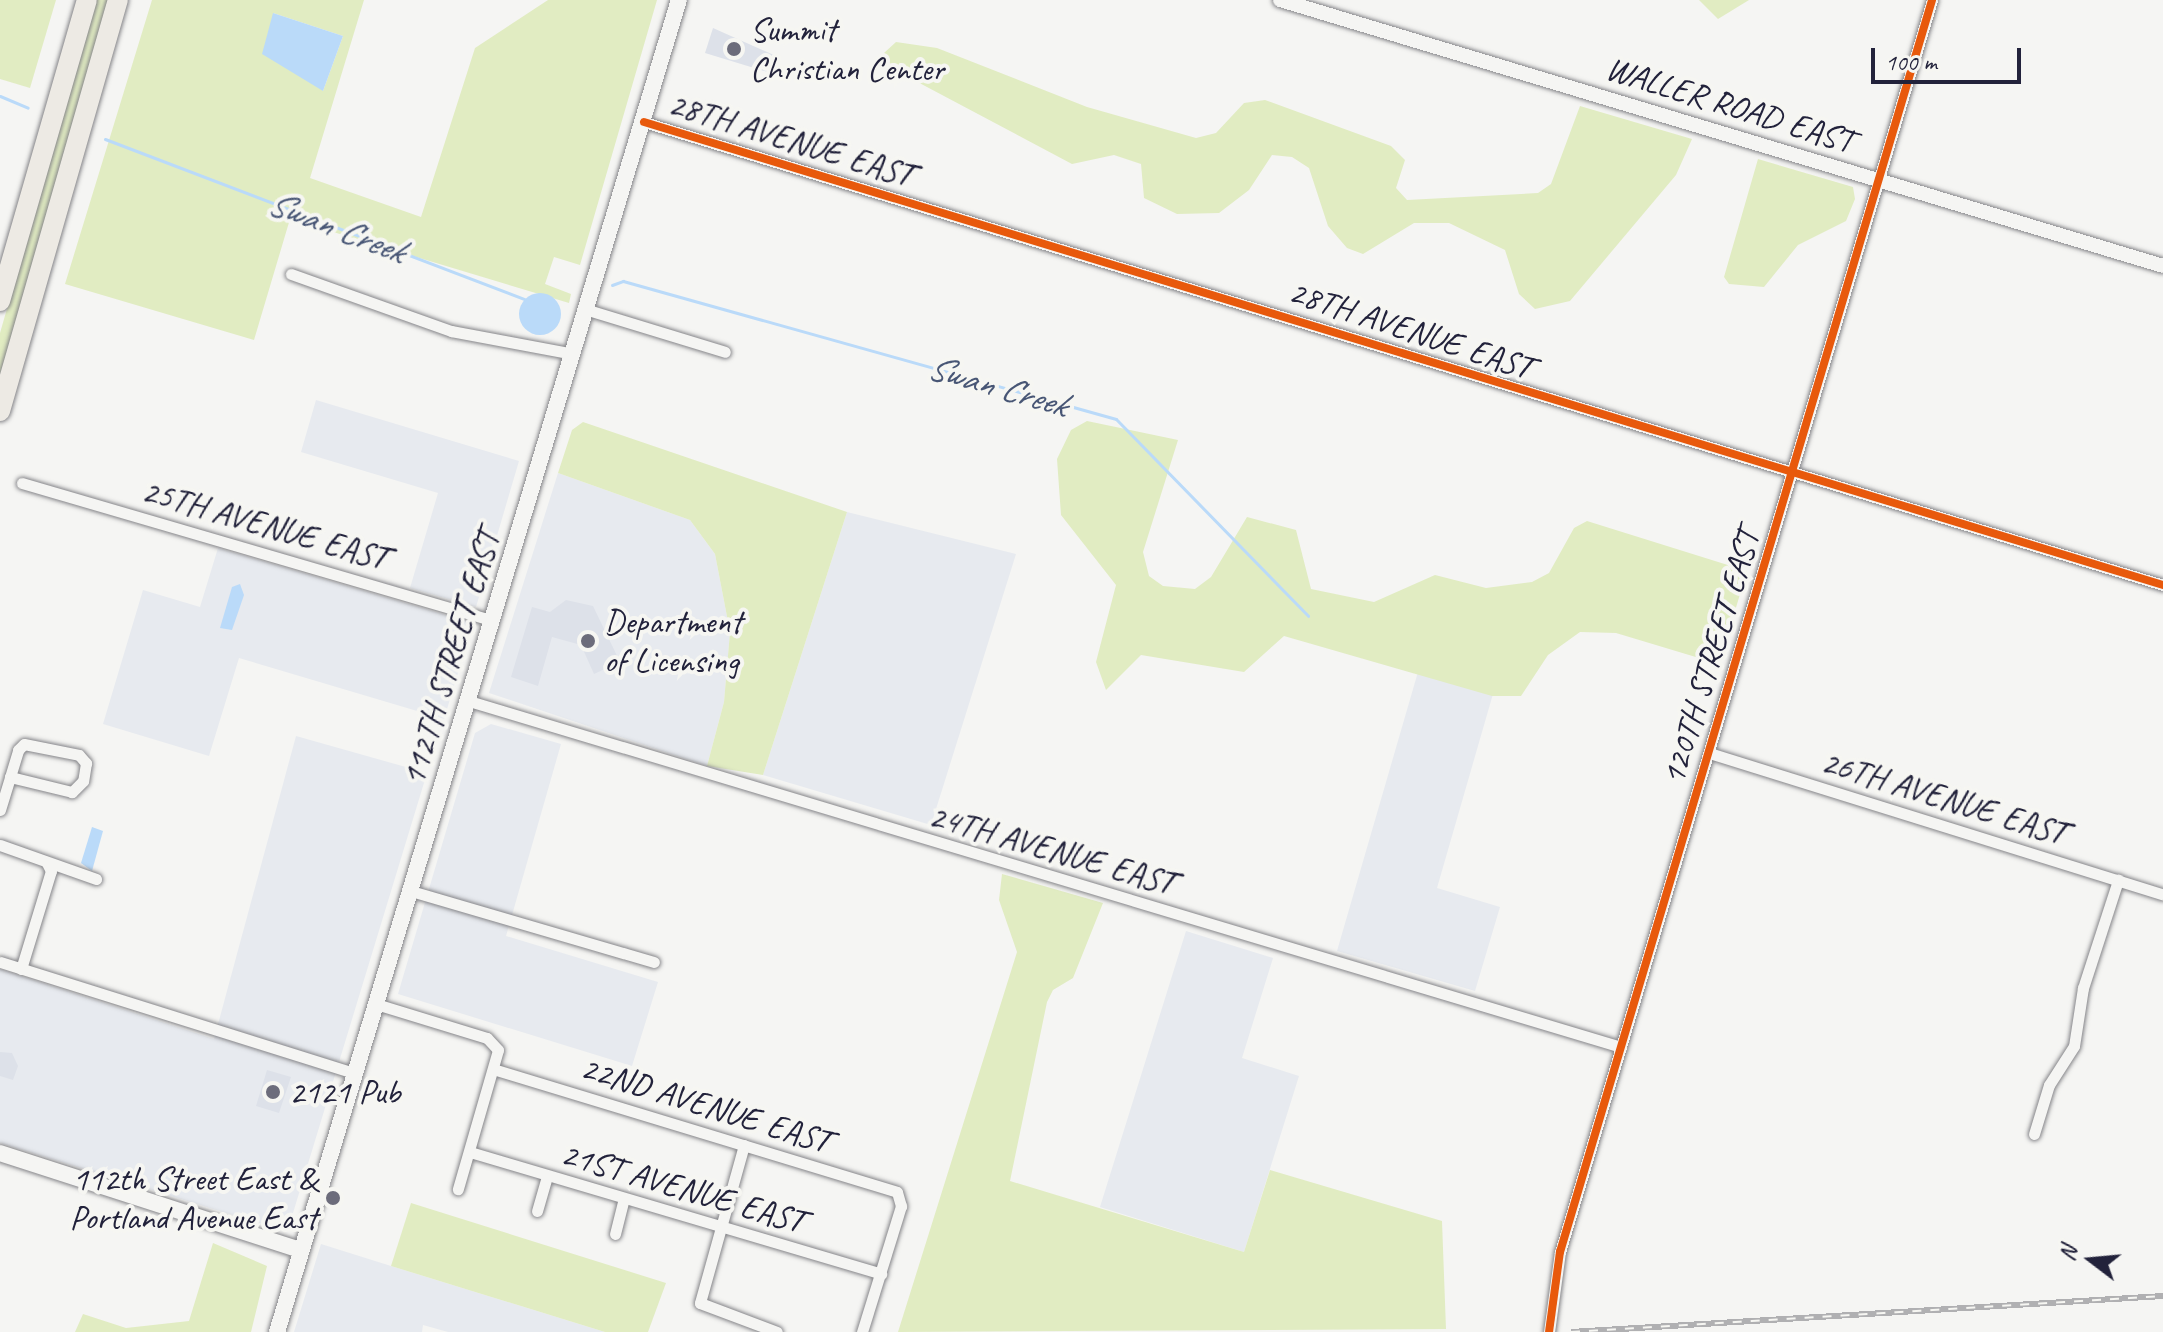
<!DOCTYPE html>
<style>
body{margin:0}
#map{position:relative;width:2163px;height:1332px;overflow:hidden;background:#f5f5f3;font-family:Caveat,sans-serif}
div>[style]{position:absolute}
.built>*{inset:0;background:#e7eaef}
.green>*{inset:0;background:#e1ecc2}
.water>*{inset:0;background:#badaf9}
.round{border-radius:50%}
.stream>*{height:3px;margin:-1.5px;padding:0 1.5px;transform-origin:1.5px;border-radius:1.5px;background:#badaf9}
.building>*{inset:0;background:#dde1e9}
.roads{filter:drop-shadow(0 0 2px #858589) drop-shadow(0 0 2px #858589)}
.minor>*{height:11px;margin:-5.5px;padding:0 5.5px;transform-origin:5.5px;border-radius:5.5px;background:#f5f5f3}
.tertiary>*{height:14px;margin:-7px;padding:0 7px;transform-origin:7px;border-radius:7px;background:#f5f5f3}
.secondary>*{height:16px;margin:-8px;padding:0 8px;transform-origin:8px;border-radius:8px;background:#f5f5f3}
.motorway>*{height:20px;margin:-10px;padding:0 10px;transform-origin:10px;border-radius:10px;background:#edeae4}
.rail>*{height:6px;margin-top:-3px;transform-origin:0;background:repeating-linear-gradient(90deg,#f6f6f2 0 9px,#b0b0b2 0 18px);box-sizing:border-box;border-block:2px solid #b0b0b2}
.cycleway>*{height:8px;margin:-4px;padding:0 4px;transform-origin:4px;border-radius:4px;background:#e8590c}
.dots>*{width:22px;height:22px;translate:-50% -50%;box-sizing:border-box;border:4px solid #f6f6f2;border-radius:50%}
span{translate:-50% -50%;white-space:nowrap;text-align:center;line-height:1.15;-webkit-text-stroke:8px #f6f6f2;paint-order:stroke}
.poi-label{font-size:34px;color:#22223b}
.left{translate:0 -50%;text-align:left}
.right{translate:-100% -50%;text-align:right}
.street-label{font-size:34px;color:#22223b}
.water-label{font-size:36px;color:#485675;font-style:italic}
.north{position:absolute;left:2051px;top:1220px;width:80px;height:80px;-webkit-text-stroke:6px #f6f6f2;paint-order:stroke;rotate:286deg;font-size:22px;font-weight:700;line-height:32px;text-align:center;color:#22223b}
.north::after{content:'';display:block;margin:auto;width:28px;height:36px;background:#22223b;clip-path:polygon(50% 0,100% 100%,50% 72%,0 100%)}
.scale{position:absolute;left:1871px;top:48px;width:150px;height:36px;box-sizing:border-box;border:4px solid #22223b;border-top:0;padding-left:10px;font-size:24px;line-height:28px;white-space:nowrap;color:#22223b;-webkit-text-stroke:6px #f6f6f2;paint-order:stroke}
</style>
<div id="map">
<div class="built">
<i style="clip-path:polygon(316px 400px,519px 461px,476px 607px,410px 588px,438px 493px,301px 452px)"></i>
<i style="clip-path:polygon(558px 473px,690px 520px,715px 554px,730px 632px,724px 702px,707px 766px,489px 693px)"></i>
<i style="clip-path:polygon(847px 512px,1016px 554px,931px 825px,763px 775px)"></i>
<i style="clip-path:polygon(218px 548px,473px 623px,444px 719px,239px 658px,209px 756px,103px 724px,143px 590px,200px 607px)"></i>
<i style="clip-path:polygon(1420px 665px,1495px 687px,1437px 888px,1500px 907px,1475px 991px,1337px 951px)"></i>
<i style="clip-path:polygon(491px 724px,561px 744px,506px 936px,658px 982px,632px 1066px,398px 994px,475px 733px)"></i>
<i style="clip-path:polygon(296px 736px,427px 773px,293px 1213px,275px 1228px,0 1143px,0 969px,214px 1039px)"></i>
<i style="clip-path:polygon(1186px 931px,1273px 958px,1242px 1058px,1299px 1076px,1244px 1252px,1100px 1207px)"></i>
<i style="clip-path:polygon(321px 1244px,391px 1266px,605px 1332px,448px 1332px,423px 1325px,422px 1332px,294px 1332px)"></i>
</div>
<div class="green">
<i style="clip-path:polygon(0 0,56px 0,30px 88px,0 79px)"></i>
<i style="clip-path:polygon(96px 0,108px 0,0 375px,0 333px)"></i>
<i style="clip-path:polygon(evenodd,152px 0,364px 0,310px 178px,421px 217px,475px 48px,548px 0,657px 0,580px 265px,554px 257px,545px 284px,571px 294px,569px 303px,290px 219px,254px 340px,65px 284px,152px 0,273px 13px,343px 36px,323px 91px,273px 13px)"></i>
<i style="clip-path:polygon(1699px 0,1749px 0,1718px 19px)"></i>
<i style="clip-path:polygon(896px 42px,937px 48px,1087px 107px,1196px 138px,1216px 133px,1244px 103px,1265px 100px,1391px 146px,1405px 160px,1396px 188px,1407px 200px,1538px 193px,1551px 184px,1580px 106px,1692px 139px,1676px 175px,1570px 301px,1535px 309px,1519px 294px,1505px 250px,1449px 223px,1414px 223px,1363px 254px,1347px 248px,1328px 226px,1309px 168px,1292px 157px,1272px 155px,1249px 190px,1219px 213px,1177px 214px,1144px 198px,1141px 164px,1114px 155px,1072px 164px,893px 69px,884px 53px)"></i>
<i style="clip-path:polygon(1758px 159px,1853px 187px,1855px 199px,1846px 221px,1798px 245px,1764px 287px,1729px 284px,1724px 277px)"></i>
<i style="clip-path:polygon(1087px 421px,1178px 440px,1143px 552px,1149px 576px,1163px 586px,1195px 589px,1211px 577px,1247px 517px,1296px 530px,1311px 589px,1374px 602px,1435px 575px,1486px 588px,1532px 582px,1549px 573px,1574px 528px,1587px 521px,1747px 571px,1719px 664px,1616px 633px,1580px 632px,1548px 655px,1521px 696px,1492px 696px,1284px 636px,1244px 672px,1141px 655px,1106px 690px,1096px 662px,1116px 585px,1061px 515px,1057px 459px,1071px 430px)"></i>
<i style="clip-path:polygon(583px 422px,847px 512px,763px 775px,707px 766px,724px 702px,730px 632px,715px 554px,690px 520px,558px 473px,572px 430px)"></i>
<i style="clip-path:polygon(1002px 874px,1103px 903px,1073px 978px,1053px 990px,1047px 1002px,1010px 1181px,1244px 1252px,1270px 1170px,1442px 1221px,1446px 1329px,898px 1332px,1017px 952px,999px 900px)"></i>
<i style="clip-path:polygon(411px 1203px,666px 1283px,648px 1332px,605px 1332px,391px 1266px)"></i>
<i style="clip-path:polygon(213px 1243px,267px 1266px,251px 1332px,75px 1332px,83px 1314px,126px 1328px,189px 1321px)"></i>
</div>
<div class="water">
<i style="clip-path:polygon(273px 13px,343px 36px,323px 91px,262px 54px)"></i>
<i class="round" style="left:519px;top:293px;width:42px;height:42px"></i>
<i style="clip-path:polygon(240px 584px,244px 595px,232px 630px,220px 628px,232px 587px)"></i>
<i style="clip-path:polygon(92px 827px,103px 831px,92px 871px,81px 863px)"></i>
</div>
<div class="stream">
<i style="left:0;top:96px;width:30px;rotate:23deg"></i>
<i style="left:105px;top:139px;width:449px;rotate:20.9deg"></i>
<i style="left:612px;top:285px;width:12px;rotate:-20deg"></i>
<i style="left:623px;top:281px;width:512px;rotate:15.64deg"></i>
<i style="left:1116px;top:419px;width:275px;rotate:45.7deg"></i>
</div>
<div class="building">
<i style="clip-path:polygon(713px 28px,776px 56px,771px 73px,705px 53px)"></i>
<i style="clip-path:polygon(566px 600px,593px 606px,620px 662px,594px 674px,581px 645px,552px 637px,538px 686px,511px 677px,532px 607px,550px 612px)"></i>
<i style="clip-path:polygon(0 1052px,12px 1053px,18px 1066px,13px 1080px,0 1076px)"></i>
<i style="clip-path:polygon(267px 1070px,291px 1077px,279px 1113px,256px 1106px)"></i>
</div>
<div class="roads">
<div class="minor">
<i style="left:644px;top:122px;width:1588px;rotate:16.95deg"></i>
<i style="left:291px;top:274px;width:170px;rotate:19.6deg"></i>
<i style="left:451px;top:331px;width:125px;rotate:10.6deg"></i>
<i style="left:588px;top:310px;width:143px;rotate:17deg"></i>
<i style="left:22px;top:483px;width:490px;rotate:16.3deg"></i>
<i style="left:469px;top:701px;width:1203px;rotate:16.72deg"></i>
<i style="left:1709px;top:753px;width:475px;rotate:17.3deg"></i>
<i style="left:0;top:810px;width:34px;rotate:-73deg"></i>
<i style="left:10px;top:777px;width:28px;rotate:-73deg"></i>
<i style="left:18px;top:750px;width:8px;rotate:-45deg"></i>
<i style="left:24px;top:744px;width:56px;rotate:11.3deg"></i>
<i style="left:79px;top:755px;width:11px;rotate:49deg"></i>
<i style="left:86px;top:763px;width:18px;rotate:99deg"></i>
<i style="left:83px;top:781px;width:16px;rotate:135deg"></i>
<i style="left:72px;top:792px;width:64px;rotate:-166.4deg"></i>
<i style="left:0;top:845px;width:102px;rotate:19.5deg"></i>
<i style="left:411px;top:891px;width:253px;rotate:16.3deg"></i>
<i style="left:0;top:962px;width:372px;rotate:17.4deg"></i>
<i style="left:21px;top:969px;width:102px;rotate:-73deg"></i>
<i style="left:51px;top:871px;width:9px;rotate:-117deg"></i>
<i style="left:376px;top:1004px;width:116px;rotate:17deg"></i>
<i style="left:487px;top:1038px;width:16px;rotate:47deg"></i>
<i style="left:498px;top:1050px;width:145px;rotate:106.1deg"></i>
<i style="left:493px;top:1069px;width:422px;rotate:16.9deg"></i>
<i style="left:897px;top:1192px;width:15px;rotate:74deg"></i>
<i style="left:901px;top:1206px;width:132px;rotate:107.2deg"></i>
<i style="left:2034px;top:1134px;width:51px;rotate:-73deg"></i>
<i style="left:2049px;top:1085px;width:46px;rotate:-57.3deg"></i>
<i style="left:2074px;top:1046px;width:59px;rotate:-81.2deg"></i>
<i style="left:2083px;top:988px;width:114px;rotate:-72deg"></i>
<i style="left:744px;top:1145px;width:164px;rotate:105.6deg"></i>
<i style="left:700px;top:1303px;width:82px;rotate:20.6deg"></i>
<i style="left:470px;top:1152px;width:429px;rotate:16.5deg"></i>
<i style="left:537px;top:1211px;width:36px;rotate:-74deg"></i>
<i style="left:615px;top:1234px;width:36px;rotate:-76deg"></i>
<i style="left:1549px;top:1332px;width:81px;rotate:-82.2deg"></i>
<i style="left:1560px;top:1252px;width:1306px;rotate:-73.45deg"></i>
</div>
<div class="tertiary">
<i style="left:1280px;top:0;width:922px;rotate:16.76deg"></i>
</div>
<div class="secondary">
<i style="left:0;top:1153px;width:316px;rotate:17.9deg"></i>
<i style="left:277px;top:1332px;width:1391px;rotate:-73.21deg"></i>
</div>
<div class="motorway">
<i style="left:0;top:301px;width:313px;rotate:-73.9deg"></i>
<i style="left:0;top:411px;width:428px;rotate:-74deg"></i>
</div>
</div>
<div class="rail">
<i style="left:1571px;top:1332px;width:593px;rotate:-3.48deg"></i>
</div>
<div class="cycleway">
<i style="left:644px;top:122px;width:1588px;rotate:16.95deg"></i>
<i style="left:1549px;top:1332px;width:81px;rotate:-82.2deg"></i>
<i style="left:1560px;top:1252px;width:1306px;rotate:-73.45deg"></i>
</div>
<div class="dots">
<i style="left:734px;top:49px;background:#6c6c7b"></i>
<i style="left:588px;top:641px;background:#6c6c7b"></i>
<i style="left:273px;top:1092px;background:#6c6c7b"></i>
<i style="left:333px;top:1198px;background:#6c6c7b"></i>
</div>
<div class="poi-label">
<span class="left" style="left:750px;top:49px">Summit<br>Christian Center</span>
<span class="left" style="left:604px;top:641px">Department<br>of Licensing</span>
<span class="left" style="left:289px;top:1092px">2121 Pub</span>
<span class="right" style="left:317px;top:1198px">112th Street East &amp;<br>Portland Avenue East</span>
</div>
<div class="street-label">
<span style="left:1730px;top:104px;rotate:17deg">WALLER ROAD EAST</span>
<span style="left:791px;top:139px;rotate:17deg">28TH AVENUE EAST</span>
<span style="left:1411px;top:329px;rotate:18deg">28TH AVENUE EAST</span>
<span style="left:265px;top:524px;rotate:16deg">25TH AVENUE EAST</span>
<span style="left:1710px;top:657px;rotate:-73deg">120TH STREET EAST</span>
<span style="left:450px;top:658px;rotate:-73deg">112TH STREET EAST</span>
<span style="left:1944px;top:797px;rotate:17deg">26TH AVENUE EAST</span>
<span style="left:1052px;top:849px;rotate:16deg">24TH AVENUE EAST</span>
<span style="left:706px;top:1104px;rotate:17deg">22ND AVENUE EAST</span>
<span style="left:683px;top:1187px;rotate:16deg">21ST AVENUE EAST</span>
</div>
<div class="water-label">
<span style="left:336px;top:227px;rotate:21deg">Swan Creek</span>
<span style="left:997px;top:386px;rotate:16deg">Swan Creek</span>
</div>
<div class="north">N</div>
<div class="scale">100 m</div>
</div>
